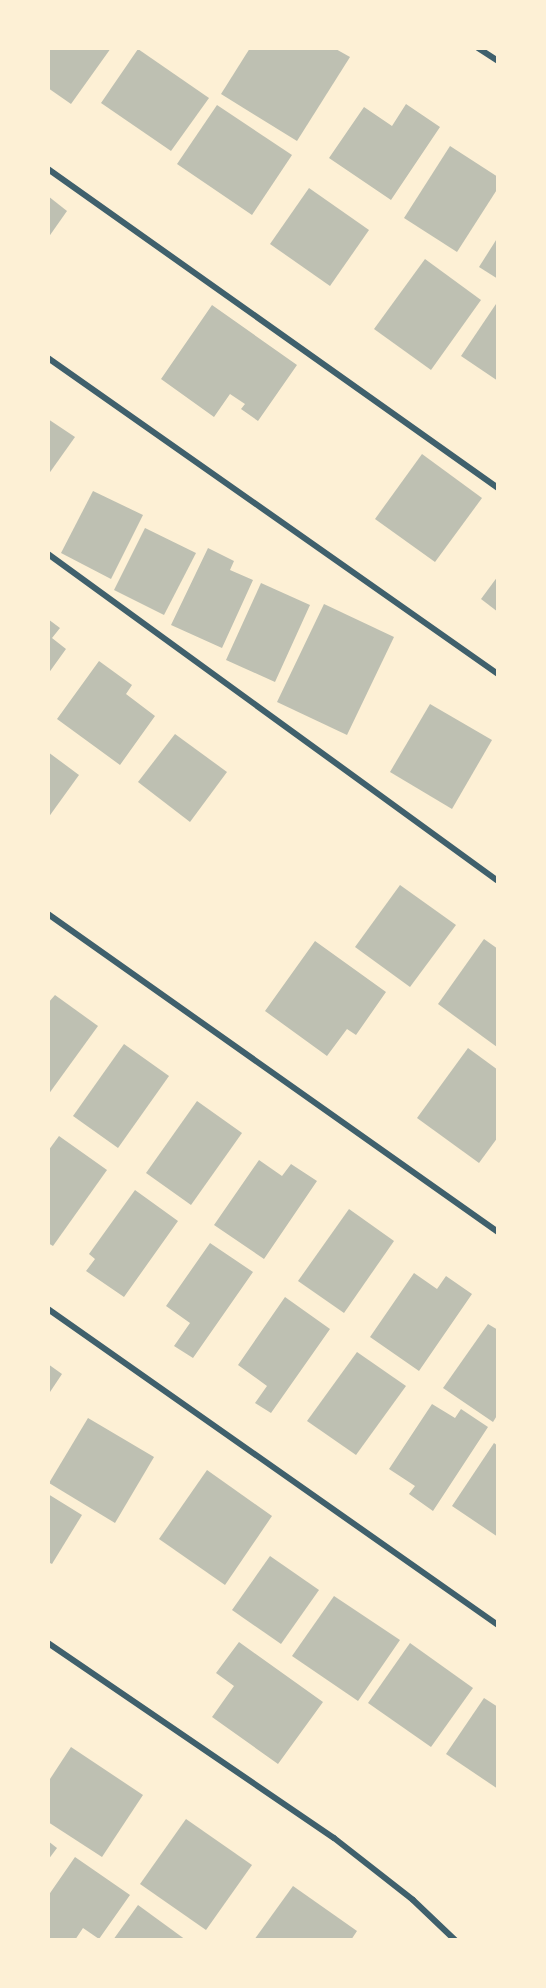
<!DOCTYPE html>
<style>
body{margin:0}
#map{position:relative;width:546px;height:1988px;overflow:hidden;background:#fdf0d5;font-family:Signika,sans-serif}
div>[style]{position:absolute}
.building>*{inset:0;background:#bec0b2}
.minor>*{height:6px;margin:-3px;padding:0 3px;transform-origin:3px;border-radius:3px;background:#3f606c}
span{translate:-50% -50%;white-space:nowrap;text-align:center;line-height:1.15;-webkit-text-stroke:4.5px #fdf0d5;paint-order:stroke}
.frame{position:absolute;inset:0;border:50px solid #fdf0d5;pointer-events:none}
</style>
<div id="map">
<div class="building">
<i style="clip-path:polygon(48px 48px,111px 48px,71px 104px,48px 88px)"></i>
<i style="clip-path:polygon(250px 48px,334px 48px,350px 57px,297px 141px,221px 94px)"></i>
<i style="clip-path:polygon(138px 49px,209px 98px,171px 151px,101px 103px)"></i>
<i style="clip-path:polygon(406px 104px,440px 127px,391px 200px,329px 158px,364px 107px,392px 126px)"></i>
<i style="clip-path:polygon(217px 105px,292px 155px,252px 215px,177px 164px)"></i>
<i style="clip-path:polygon(450px 146px,498px 177px,498px 188px,457px 252px,404px 218px)"></i>
<i style="clip-path:polygon(309px 188px,369px 230px,330px 286px,270px 244px)"></i>
<i style="clip-path:polygon(48px 196px,67px 211px,48px 238px)"></i>
<i style="clip-path:polygon(498px 237px,498px 279px,479px 267px)"></i>
<i style="clip-path:polygon(425px 259px,481px 300px,431px 370px,374px 329px)"></i>
<i style="clip-path:polygon(498px 301px,498px 381px,461px 356px)"></i>
<i style="clip-path:polygon(212px 305px,297px 365px,258px 421px,241px 409px,245px 404px,230px 394px,214px 417px,161px 379px)"></i>
<i style="clip-path:polygon(48px 419px,75px 437px,48px 475px)"></i>
<i style="clip-path:polygon(422px 454px,482px 498px,435px 562px,375px 519px)"></i>
<i style="clip-path:polygon(93px 491px,143px 515px,111px 579px,61px 553px)"></i>
<i style="clip-path:polygon(145px 528px,196px 553px,164px 615px,114px 590px)"></i>
<i style="clip-path:polygon(208px 548px,234px 561px,230px 570px,253px 580px,222px 648px,171px 625px)"></i>
<i style="clip-path:polygon(498px 576px,498px 612px,481px 599px)"></i>
<i style="clip-path:polygon(261px 583px,310px 605px,275px 682px,226px 660px)"></i>
<i style="clip-path:polygon(324px 604px,394px 637px,347px 735px,277px 702px)"></i>
<i style="clip-path:polygon(48px 619px,60px 628px,52px 638px,66px 649px,48px 674px)"></i>
<i style="clip-path:polygon(99px 661px,132px 685px,126px 694px,155px 716px,120px 765px,57px 719px)"></i>
<i style="clip-path:polygon(430px 704px,492px 740px,452px 809px,390px 772px)"></i>
<i style="clip-path:polygon(175px 734px,227px 772px,190px 822px,138px 782px)"></i>
<i style="clip-path:polygon(48px 752px,79px 775px,48px 818px)"></i>
<i style="clip-path:polygon(400px 885px,456px 925px,410px 987px,355px 947px)"></i>
<i style="clip-path:polygon(484px 939px,498px 949px,497px 1047px,438px 1004px)"></i>
<i style="clip-path:polygon(315px 941px,386px 992px,356px 1035px,347px 1029px,327px 1056px,265px 1011px)"></i>
<i style="clip-path:polygon(55px 995px,98px 1026px,48px 1095px,48px 1003px)"></i>
<i style="clip-path:polygon(124px 1044px,169px 1076px,118px 1148px,73px 1116px)"></i>
<i style="clip-path:polygon(468px 1048px,498px 1070px,498px 1137px,479px 1163px,417px 1118px)"></i>
<i style="clip-path:polygon(197px 1101px,242px 1133px,191px 1205px,146px 1173px)"></i>
<i style="clip-path:polygon(59px 1136px,107px 1170px,53px 1246px,48px 1243px,48px 1151px)"></i>
<i style="clip-path:polygon(259px 1160px,282px 1176px,291px 1164px,317px 1181px,264px 1259px,214px 1225px)"></i>
<i style="clip-path:polygon(135px 1190px,178px 1221px,124px 1297px,86px 1271px,95px 1259px,89px 1254px)"></i>
<i style="clip-path:polygon(349px 1209px,394px 1241px,344px 1313px,298px 1281px)"></i>
<i style="clip-path:polygon(210px 1243px,253px 1272px,193px 1358px,174px 1346px,190px 1323px,166px 1306px)"></i>
<i style="clip-path:polygon(414px 1273px,437px 1289px,446px 1276px,472px 1294px,419px 1371px,370px 1337px)"></i>
<i style="clip-path:polygon(285px 1297px,330px 1329px,271px 1413px,255px 1403px,267px 1386px,238px 1365px)"></i>
<i style="clip-path:polygon(488px 1324px,498px 1330px,498px 1414px,493px 1422px,443px 1388px)"></i>
<i style="clip-path:polygon(357px 1352px,406px 1386px,356px 1455px,307px 1421px)"></i>
<i style="clip-path:polygon(48px 1364px,62px 1374px,48px 1395px)"></i>
<i style="clip-path:polygon(432px 1404px,455px 1418px,461px 1409px,488px 1427px,433px 1511px,409px 1494px,415px 1486px,389px 1469px)"></i>
<i style="clip-path:polygon(88px 1418px,154px 1457px,115px 1523px,49px 1483px)"></i>
<i style="clip-path:polygon(494px 1443px,498px 1446px,498px 1537px,452px 1506px)"></i>
<i style="clip-path:polygon(207px 1470px,272px 1516px,225px 1585px,159px 1539px)"></i>
<i style="clip-path:polygon(48px 1494px,82px 1515px,52px 1564px,48px 1562px)"></i>
<i style="clip-path:polygon(270px 1556px,319px 1590px,281px 1644px,232px 1610px)"></i>
<i style="clip-path:polygon(334px 1596px,400px 1640px,358px 1701px,292px 1656px)"></i>
<i style="clip-path:polygon(239px 1642px,323px 1702px,278px 1764px,212px 1717px,234px 1686px,216px 1673px)"></i>
<i style="clip-path:polygon(410px 1643px,473px 1688px,431px 1747px,368px 1703px)"></i>
<i style="clip-path:polygon(484px 1698px,498px 1707px,498px 1789px,446px 1754px)"></i>
<i style="clip-path:polygon(71px 1747px,143px 1795px,102px 1857px,48px 1822px,48px 1782px)"></i>
<i style="clip-path:polygon(186px 1819px,252px 1865px,206px 1930px,140px 1884px)"></i>
<i style="clip-path:polygon(48px 1841px,57px 1848px,48px 1860px)"></i>
<i style="clip-path:polygon(75px 1857px,130px 1895px,99px 1939px,83px 1928px,75px 1940px,53px 1940px,48px 1937px,48px 1896px)"></i>
<i style="clip-path:polygon(293px 1886px,357px 1931px,351px 1940px,254px 1940px)"></i>
<i style="clip-path:polygon(138px 1905px,186px 1940px,113px 1940px)"></i>
</div>
<div class="minor">
<i style="left:478px;top:48px;width:24px;rotate:33deg"></i>
<i style="left:48px;top:169px;width:552px;rotate:35.33deg"></i>
<i style="left:48px;top:358px;width:550px;rotate:35.08deg"></i>
<i style="left:48px;top:554px;width:556px;rotate:36deg"></i>
<i style="left:48px;top:914px;width:551px;rotate:35.25deg"></i>
<i style="left:48px;top:1309px;width:550px;rotate:35.08deg"></i>
<i style="left:48px;top:1643px;width:346px;rotate:34.3deg"></i>
<i style="left:334px;top:1838px;width:100px;rotate:38.1deg"></i>
<i style="left:413px;top:1900px;width:58px;rotate:43.6deg"></i>
</div>
<div class="frame"></div>
</div>
